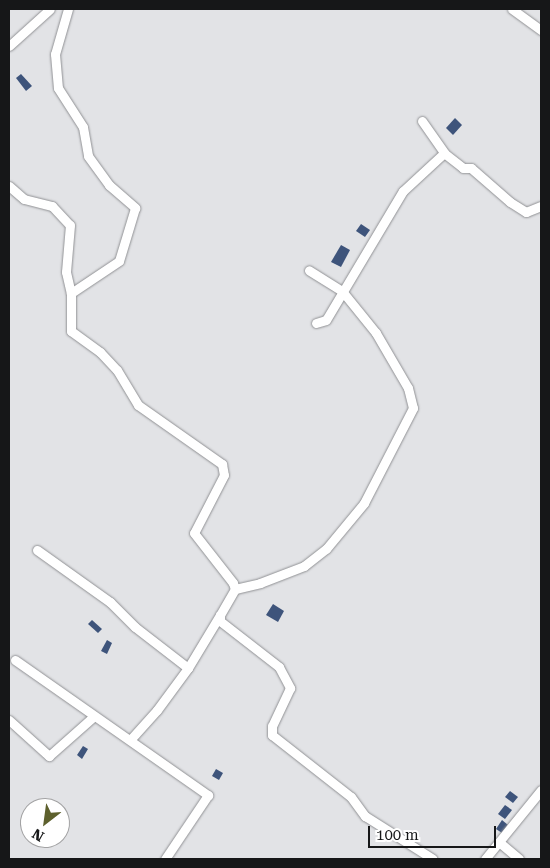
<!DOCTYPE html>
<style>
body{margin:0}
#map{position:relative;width:550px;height:868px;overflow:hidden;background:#e2e3e6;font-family:"Roboto Serif",serif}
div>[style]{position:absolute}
.building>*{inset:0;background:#3e547b}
.roads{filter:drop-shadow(0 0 1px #909194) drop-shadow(0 0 1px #909194)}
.minor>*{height:9px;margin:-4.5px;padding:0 4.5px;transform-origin:4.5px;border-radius:4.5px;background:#fff}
span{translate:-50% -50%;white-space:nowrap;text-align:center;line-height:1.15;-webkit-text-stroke:5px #fff;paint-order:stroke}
.frame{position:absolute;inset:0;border:10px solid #161718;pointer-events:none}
.north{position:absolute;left:20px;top:798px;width:50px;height:50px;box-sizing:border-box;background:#fff;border:1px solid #a2a2a3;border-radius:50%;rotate:210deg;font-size:14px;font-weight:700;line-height:20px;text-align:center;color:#161718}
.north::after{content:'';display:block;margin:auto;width:18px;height:22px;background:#5d602d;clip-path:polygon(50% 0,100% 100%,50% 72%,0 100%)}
.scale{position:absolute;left:368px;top:826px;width:128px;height:22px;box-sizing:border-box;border:2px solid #161718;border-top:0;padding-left:6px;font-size:15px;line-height:18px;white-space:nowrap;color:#161718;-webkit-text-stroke:4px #fff;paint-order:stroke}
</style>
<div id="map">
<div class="building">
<i style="clip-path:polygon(21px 74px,32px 86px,26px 91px,16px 78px)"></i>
<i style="clip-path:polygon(455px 118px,462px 125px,453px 135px,446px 128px)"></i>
<i style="clip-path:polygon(361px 224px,370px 230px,365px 237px,356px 231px)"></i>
<i style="clip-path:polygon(341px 245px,350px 250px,341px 267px,331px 262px)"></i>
<i style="clip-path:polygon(273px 604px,284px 611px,278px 622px,266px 615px)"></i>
<i style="clip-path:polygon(92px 620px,102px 629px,98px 633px,88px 624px)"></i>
<i style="clip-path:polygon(107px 640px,112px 643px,107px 654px,101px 651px)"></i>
<i style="clip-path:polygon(83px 746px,88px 749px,82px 759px,77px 755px)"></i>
<i style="clip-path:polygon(216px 769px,223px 773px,219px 780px,212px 776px)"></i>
<i style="clip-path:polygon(510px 791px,518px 797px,513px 803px,505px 797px)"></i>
<i style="clip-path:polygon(505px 805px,512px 810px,505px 819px,498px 814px)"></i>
<i style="clip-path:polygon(502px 820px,508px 825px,502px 833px,496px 829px)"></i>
</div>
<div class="roads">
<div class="minor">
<i style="left:68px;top:9px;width:47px;rotate:106.1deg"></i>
<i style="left:55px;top:54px;width:34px;rotate:85deg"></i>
<i style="left:58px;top:88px;width:46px;rotate:57.3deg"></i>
<i style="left:83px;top:127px;width:29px;rotate:80deg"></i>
<i style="left:88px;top:156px;width:36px;rotate:54deg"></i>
<i style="left:109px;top:185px;width:35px;rotate:41deg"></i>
<i style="left:135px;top:208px;width:55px;rotate:106.8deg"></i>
<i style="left:119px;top:261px;width:58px;rotate:146.3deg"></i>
<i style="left:71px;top:293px;width:38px;rotate:90deg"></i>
<i style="left:71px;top:331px;width:36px;rotate:36deg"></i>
<i style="left:100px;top:352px;width:25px;rotate:47deg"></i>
<i style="left:117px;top:370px;width:41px;rotate:59deg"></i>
<i style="left:138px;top:405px;width:103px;rotate:35.1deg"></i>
<i style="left:222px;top:464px;width:11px;rotate:80deg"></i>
<i style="left:224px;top:475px;width:65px;rotate:117.3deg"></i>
<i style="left:194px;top:533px;width:63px;rotate:52deg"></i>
<i style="left:233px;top:583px;width:6px;rotate:72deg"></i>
<i style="left:235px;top:589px;width:30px;rotate:120deg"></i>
<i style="left:220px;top:615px;width:6px;rotate:90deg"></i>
<i style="left:220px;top:621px;width:75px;rotate:37.9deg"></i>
<i style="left:279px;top:667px;width:24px;rotate:62deg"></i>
<i style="left:290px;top:688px;width:42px;rotate:115.3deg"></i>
<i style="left:272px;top:726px;width:9px;rotate:90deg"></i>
<i style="left:272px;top:735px;width:100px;rotate:38.1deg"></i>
<i style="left:351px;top:797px;width:24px;rotate:54deg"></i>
<i style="left:365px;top:816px;width:80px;rotate:32.3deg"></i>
<i style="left:512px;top:9px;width:36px;rotate:36deg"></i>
<i style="left:9px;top:46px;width:55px;rotate:-42.1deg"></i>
<i style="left:422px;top:121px;width:39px;rotate:55deg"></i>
<i style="left:444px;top:153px;width:24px;rotate:38deg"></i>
<i style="left:463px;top:168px;width:8px"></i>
<i style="left:471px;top:168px;width:52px;rotate:41.1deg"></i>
<i style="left:510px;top:202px;width:19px;rotate:32deg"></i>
<i style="left:526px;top:212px;width:16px;rotate:-22deg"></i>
<i style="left:9px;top:186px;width:20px;rotate:41deg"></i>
<i style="left:24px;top:199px;width:29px;rotate:14deg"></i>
<i style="left:52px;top:206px;width:26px;rotate:47deg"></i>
<i style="left:70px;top:225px;width:47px;rotate:94.9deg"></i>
<i style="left:66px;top:272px;width:22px;rotate:77deg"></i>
<i style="left:316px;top:323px;width:10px;rotate:-17deg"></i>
<i style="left:326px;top:320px;width:150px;rotate:-59.2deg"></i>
<i style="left:403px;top:191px;width:56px;rotate:-42.8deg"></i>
<i style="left:37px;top:550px;width:90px;rotate:35.5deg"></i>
<i style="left:110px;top:602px;width:35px;rotate:45deg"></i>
<i style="left:135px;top:627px;width:67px;rotate:37.7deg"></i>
<i style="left:235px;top:589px;width:26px;rotate:-13deg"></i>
<i style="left:260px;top:583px;width:47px;rotate:-21.1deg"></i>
<i style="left:304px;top:566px;width:28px;rotate:-38deg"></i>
<i style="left:326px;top:549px;width:60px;rotate:-50.4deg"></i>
<i style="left:364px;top:503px;width:107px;rotate:-62.7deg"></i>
<i style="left:413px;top:408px;width:21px;rotate:-104deg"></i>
<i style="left:408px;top:388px;width:64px;rotate:-120.2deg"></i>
<i style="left:376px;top:333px;width:54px;rotate:-129deg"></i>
<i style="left:342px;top:291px;width:39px;rotate:-148deg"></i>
<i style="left:15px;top:660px;width:236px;rotate:35deg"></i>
<i style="left:208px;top:795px;width:77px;rotate:123.9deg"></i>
<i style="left:9px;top:720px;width:54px;rotate:42deg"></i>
<i style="left:49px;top:756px;width:59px;rotate:-41.6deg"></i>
<i style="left:130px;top:740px;width:40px;rotate:-48deg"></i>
<i style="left:157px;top:710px;width:52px;rotate:-53.6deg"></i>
<i style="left:188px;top:668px;width:62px;rotate:-58.9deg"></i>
<i style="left:499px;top:842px;width:26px;rotate:40deg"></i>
<i style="left:485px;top:859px;width:89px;rotate:-50.9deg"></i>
</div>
</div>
<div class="frame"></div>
<div class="north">N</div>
<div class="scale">100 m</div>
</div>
